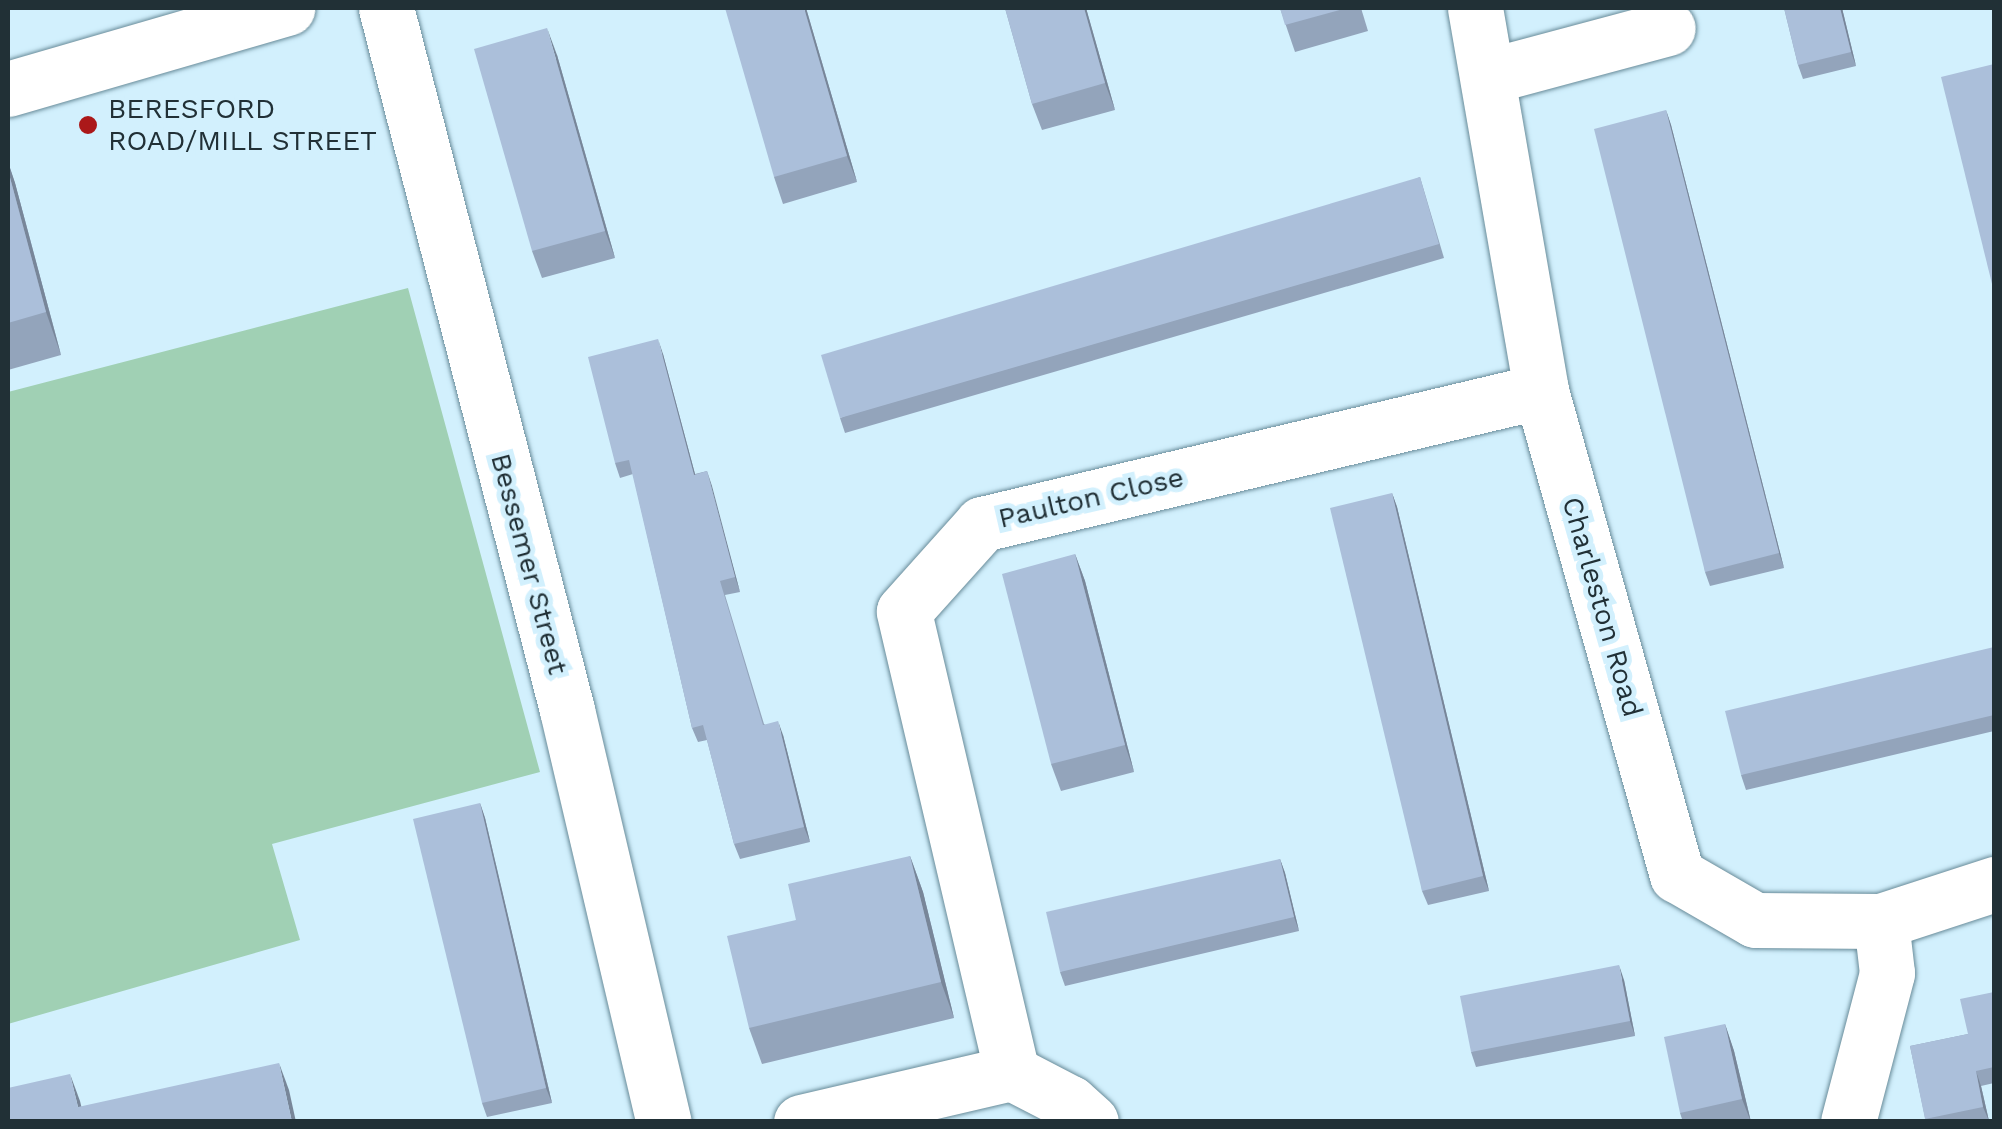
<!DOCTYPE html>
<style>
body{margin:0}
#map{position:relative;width:2002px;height:1129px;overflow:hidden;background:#d2f0fd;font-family:"Work Sans",sans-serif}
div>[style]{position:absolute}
.green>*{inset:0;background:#a0d0b4}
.roads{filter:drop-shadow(0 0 2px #688b99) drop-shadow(0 0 2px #688b99)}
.minor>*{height:55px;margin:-27.5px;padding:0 27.5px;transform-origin:27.5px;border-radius:27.5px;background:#fff}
.wall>*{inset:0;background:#93a4bb}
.shaded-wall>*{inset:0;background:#788699}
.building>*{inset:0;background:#abbfda}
.dots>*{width:28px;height:28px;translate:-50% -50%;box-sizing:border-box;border:5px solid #d2f0fd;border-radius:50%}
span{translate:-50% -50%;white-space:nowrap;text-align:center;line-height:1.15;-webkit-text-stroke:10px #d2f0fd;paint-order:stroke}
.poi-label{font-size:28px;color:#213036}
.left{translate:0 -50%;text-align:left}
.street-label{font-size:28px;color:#213036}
.frame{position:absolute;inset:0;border:10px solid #213036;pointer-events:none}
</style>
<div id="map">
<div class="green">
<i style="clip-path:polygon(408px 288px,540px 772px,272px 844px,300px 940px,8px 1024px,8px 392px)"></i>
</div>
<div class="roads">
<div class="minor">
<i style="left:386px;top:8px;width:725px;rotate:75.54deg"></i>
<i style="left:567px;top:710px;width:423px;rotate:76.8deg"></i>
<i style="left:1475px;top:8px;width:389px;rotate:80.2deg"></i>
<i style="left:1541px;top:391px;width:503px;rotate:74.31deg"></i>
<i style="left:1677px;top:875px;width:90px;rotate:30deg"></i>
<i style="left:1755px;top:920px;width:126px;rotate:0.5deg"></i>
<i style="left:1881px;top:921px;width:119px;rotate:-18.1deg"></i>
<i style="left:1489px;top:76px;width:185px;rotate:-15deg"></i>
<i style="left:8px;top:89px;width:291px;rotate:-16.2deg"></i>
<i style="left:1012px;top:1073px;width:474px;rotate:-103.2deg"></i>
<i style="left:904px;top:611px;width:117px;rotate:-48.1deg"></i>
<i style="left:982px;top:524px;width:575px;rotate:-13.38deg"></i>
<i style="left:801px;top:1122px;width:217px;rotate:-13.1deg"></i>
<i style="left:1012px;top:1073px;width:65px;rotate:27.3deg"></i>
<i style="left:1070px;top:1103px;width:28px;rotate:42deg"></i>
<i style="left:1848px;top:1122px;width:154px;rotate:-75.3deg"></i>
<i style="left:1887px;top:973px;width:52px;rotate:-96.6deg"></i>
</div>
</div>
<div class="wall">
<i style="clip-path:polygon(806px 8px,857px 182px,783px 204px,774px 177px)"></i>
<i style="clip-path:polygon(1005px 8px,1086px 8px,1115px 110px,1042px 130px,1032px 104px)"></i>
<i style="clip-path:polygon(1280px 8px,1361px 8px,1368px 31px,1295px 52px)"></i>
<i style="clip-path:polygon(1784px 8px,1842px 8px,1856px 66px,1803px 79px,1798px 65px)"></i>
<i style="clip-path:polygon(557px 55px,615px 258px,542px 278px,532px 251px)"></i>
<i style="clip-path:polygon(1666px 110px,1671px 125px,1784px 568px,1710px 586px,1705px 572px)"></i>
<i style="clip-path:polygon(8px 162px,15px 183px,61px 355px,8px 370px)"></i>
<i style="clip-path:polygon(1420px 177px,1444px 258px,845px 433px,840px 418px)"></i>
<i style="clip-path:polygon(663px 354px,695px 474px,707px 471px,740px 592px,725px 595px,764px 724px,783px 735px,810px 842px,740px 859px,734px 844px,707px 740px,698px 742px,692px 728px,633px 474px,620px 478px,615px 463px)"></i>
<i style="clip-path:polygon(1392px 493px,1397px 507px,1489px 891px,1428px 905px,1422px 891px)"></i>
<i style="clip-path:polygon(1075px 554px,1085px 581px,1134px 772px,1061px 791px,1051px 764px)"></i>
<i style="clip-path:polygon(1994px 647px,1994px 731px,1746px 790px,1741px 775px)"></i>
<i style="clip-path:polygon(480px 803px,485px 818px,552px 1103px,487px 1117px,482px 1103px)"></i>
<i style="clip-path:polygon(910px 856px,923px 892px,954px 1018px,762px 1064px,749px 1028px,796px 920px)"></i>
<i style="clip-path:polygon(1280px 859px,1285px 873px,1299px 931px,1065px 986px,1060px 972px)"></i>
<i style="clip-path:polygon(1624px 980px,1635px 1036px,1476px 1067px,1471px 1052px)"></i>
<i style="clip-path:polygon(1994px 992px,1994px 1083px,1981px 1086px,1989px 1121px,1926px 1122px,1910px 1046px,1968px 1034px)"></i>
<i style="clip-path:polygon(1725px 1024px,1734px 1051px,1751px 1122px,1683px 1122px,1680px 1113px)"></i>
</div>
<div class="shaded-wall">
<i style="clip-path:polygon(804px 8px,806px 8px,857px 182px,847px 156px)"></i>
<i style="clip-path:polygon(1084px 8px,1086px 8px,1115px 110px,1105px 83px)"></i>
<i style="clip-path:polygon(1840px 8px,1842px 8px,1856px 66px,1851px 52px)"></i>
<i style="clip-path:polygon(547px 28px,557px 55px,615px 258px,605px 231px)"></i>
<i style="clip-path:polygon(1666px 110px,1671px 125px,1784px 568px,1779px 553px)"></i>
<i style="clip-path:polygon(8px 162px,15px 183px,61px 355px,46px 312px,8px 170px)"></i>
<i style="clip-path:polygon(658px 339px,663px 354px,699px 489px,694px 475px)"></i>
<i style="clip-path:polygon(707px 471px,712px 486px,740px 592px,735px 577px)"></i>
<i style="clip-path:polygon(1392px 493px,1397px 507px,1489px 891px,1483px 876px)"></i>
<i style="clip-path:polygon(1075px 554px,1085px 581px,1134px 772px,1125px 745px)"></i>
<i style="clip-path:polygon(778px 721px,783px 735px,810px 842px,804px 827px)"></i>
<i style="clip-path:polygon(480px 803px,485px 818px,552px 1103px,546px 1088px)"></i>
<i style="clip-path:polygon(910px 856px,923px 892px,954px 1018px,941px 982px)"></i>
<i style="clip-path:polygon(1280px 859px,1285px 873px,1299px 931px,1294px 917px)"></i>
<i style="clip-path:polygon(1619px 965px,1624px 980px,1635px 1036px,1630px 1021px)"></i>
<i style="clip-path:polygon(1725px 1024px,1734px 1051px,1751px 1122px,1742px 1099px)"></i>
<i style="clip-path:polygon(279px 1063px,289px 1090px,296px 1122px,292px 1122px)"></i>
<i style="clip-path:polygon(1976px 1071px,1981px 1086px,1989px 1121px,1983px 1107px)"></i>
<i style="clip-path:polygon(70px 1074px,80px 1101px,85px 1122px,78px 1107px)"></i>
</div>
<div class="building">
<i style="clip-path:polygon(725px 8px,804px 8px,847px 156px,774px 177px)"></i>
<i style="clip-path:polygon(1005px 8px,1084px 8px,1105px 83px,1032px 104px)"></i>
<i style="clip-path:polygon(1280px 8px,1347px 8px,1285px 25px)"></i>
<i style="clip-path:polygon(1784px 8px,1840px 8px,1851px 52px,1798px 65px)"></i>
<i style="clip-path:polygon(547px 28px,605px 231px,532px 251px,474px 49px)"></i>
<i style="clip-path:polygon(1994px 64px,1994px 292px,1941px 77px)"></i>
<i style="clip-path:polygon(1666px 110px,1779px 553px,1705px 572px,1594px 129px)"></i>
<i style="clip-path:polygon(8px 170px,46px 312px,8px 323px)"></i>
<i style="clip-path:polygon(1420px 177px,1439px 244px,840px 418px,821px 355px)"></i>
<i style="clip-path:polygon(658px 339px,694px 475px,707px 471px,735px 577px,720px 581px,763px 725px,778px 721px,804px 827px,734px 844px,703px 725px,692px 728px,629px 460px,615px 463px,588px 357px)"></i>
<i style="clip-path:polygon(1392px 493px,1483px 876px,1422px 891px,1330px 508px)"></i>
<i style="clip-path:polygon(1075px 554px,1125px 745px,1051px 764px,1002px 574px)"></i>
<i style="clip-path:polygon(1994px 647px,1994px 715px,1741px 775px,1725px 711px)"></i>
<i style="clip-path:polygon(480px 803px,546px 1088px,482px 1103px,413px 819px)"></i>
<i style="clip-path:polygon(910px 856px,941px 982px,749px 1028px,727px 936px,796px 920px,788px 884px)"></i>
<i style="clip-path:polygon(1280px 859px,1294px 917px,1060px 972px,1046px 912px)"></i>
<i style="clip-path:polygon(1619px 965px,1630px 1021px,1471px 1052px,1460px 996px)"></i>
<i style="clip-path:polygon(1994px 992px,1994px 1067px,1976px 1071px,1983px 1107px,1925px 1119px,1910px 1046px,1968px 1034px,1960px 999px)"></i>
<i style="clip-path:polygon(1725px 1024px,1742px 1099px,1680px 1113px,1664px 1037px)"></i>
<i style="clip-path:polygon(279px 1063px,292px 1122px,8px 1122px,8px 1088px,70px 1074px,78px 1107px)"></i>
</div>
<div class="dots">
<i style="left:88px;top:125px;background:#ab1819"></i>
</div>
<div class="poi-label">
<span class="left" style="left:108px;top:125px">BERESFORD<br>ROAD/MILL STREET</span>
</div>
<div class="street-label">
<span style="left:1091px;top:498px;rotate:-13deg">Paulton Close</span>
<span style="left:529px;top:564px;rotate:75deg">Bessemer Street</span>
<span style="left:1602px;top:607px;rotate:74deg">Charleston Road</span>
</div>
<div class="frame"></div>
</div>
